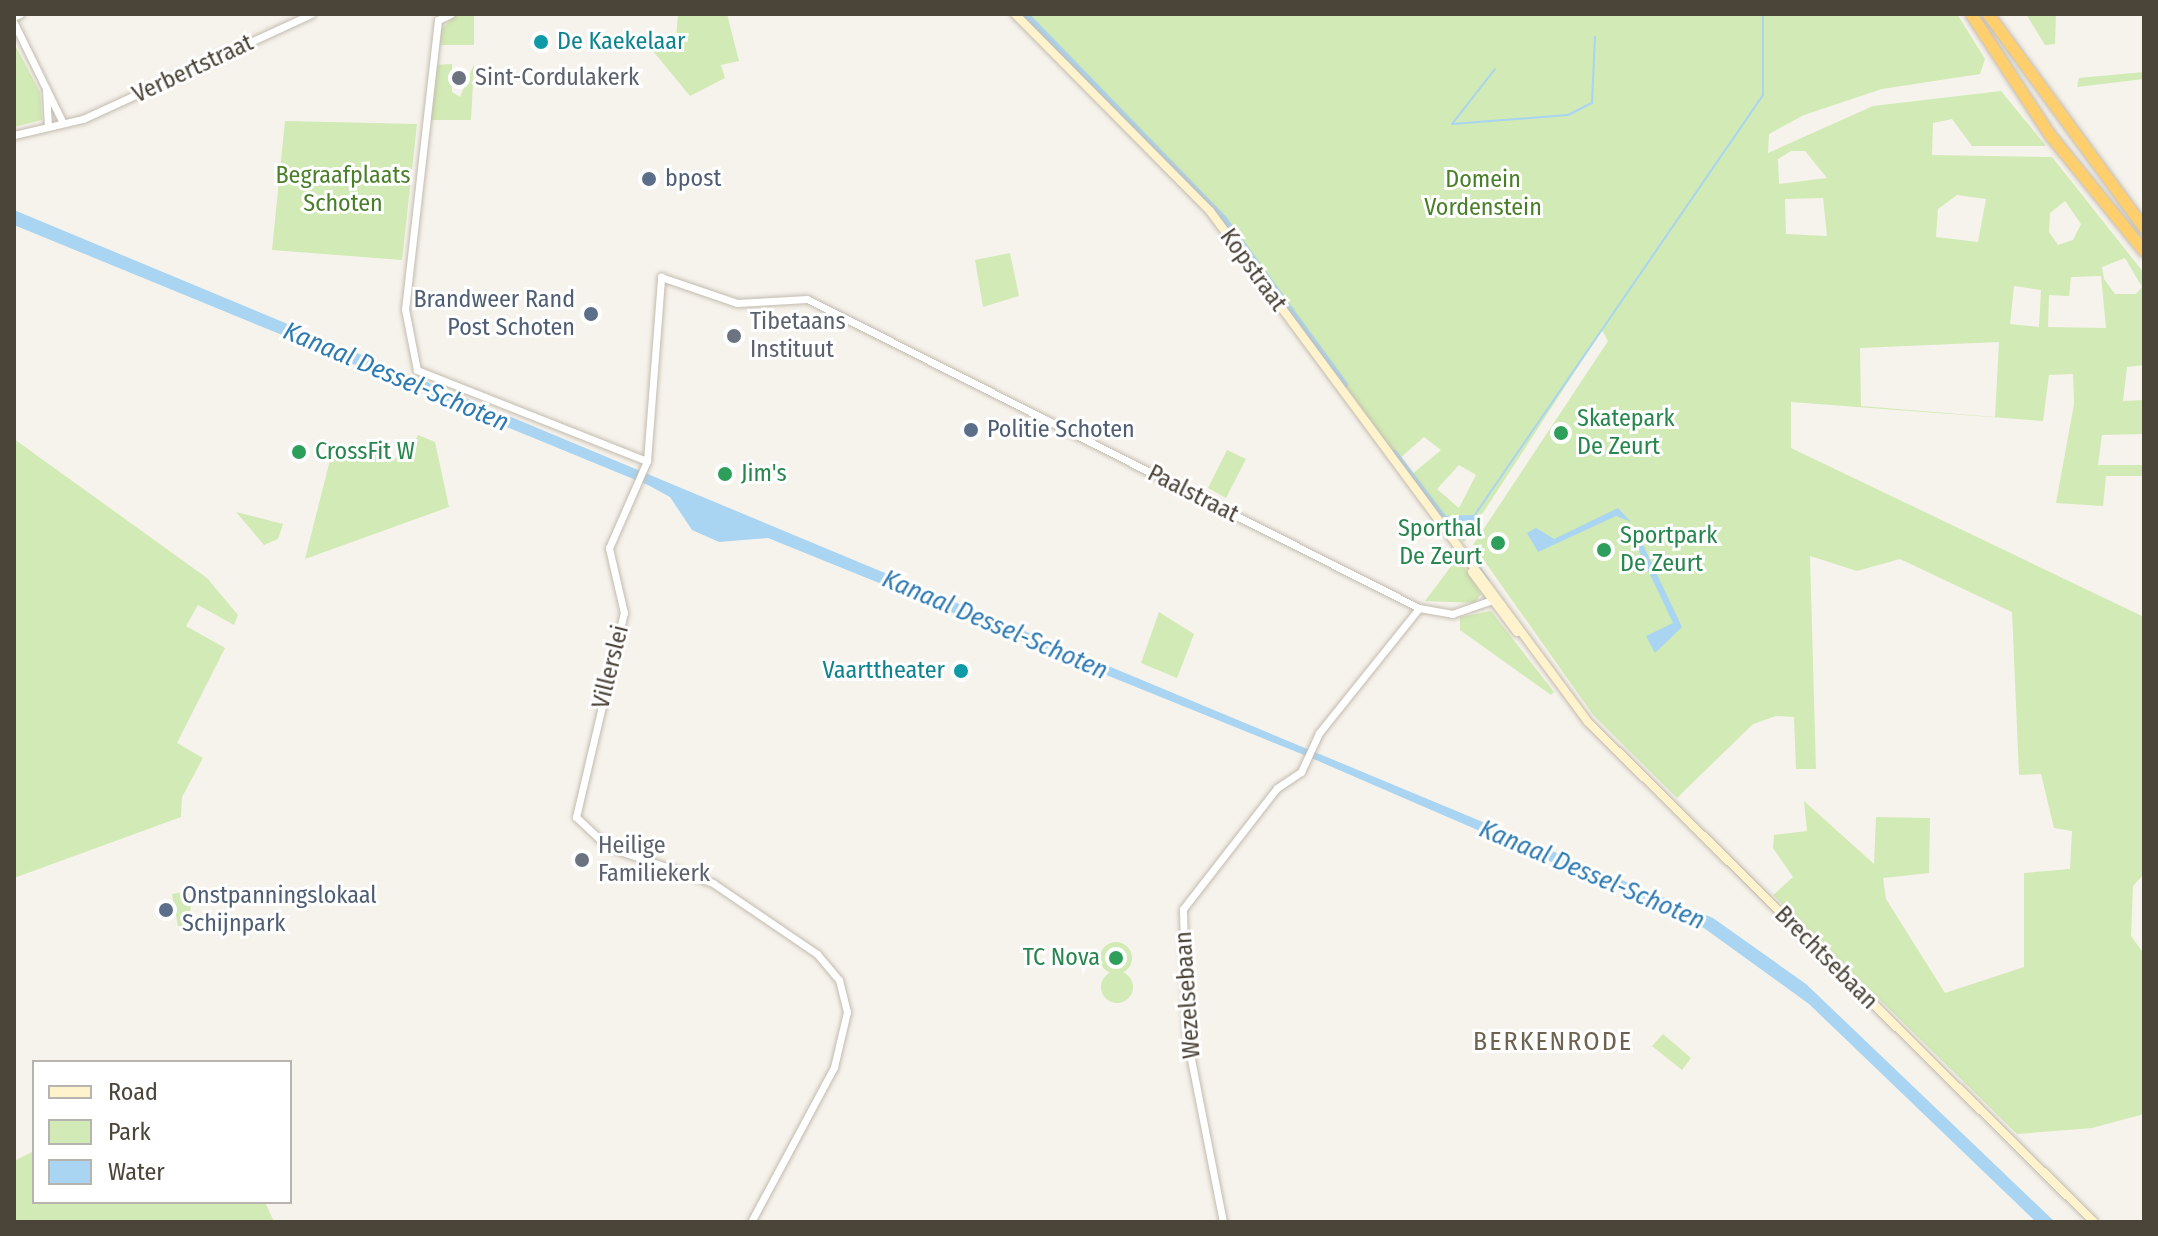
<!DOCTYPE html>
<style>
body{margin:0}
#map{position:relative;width:2158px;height:1236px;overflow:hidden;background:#f6f3ec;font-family:"Fira Sans Condensed",sans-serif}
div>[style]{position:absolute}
.green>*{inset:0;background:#d2eab5}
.round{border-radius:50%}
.water>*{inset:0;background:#a9d4f2}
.stream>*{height:2px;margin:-1px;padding:0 1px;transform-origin:1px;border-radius:1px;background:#a9d4f2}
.river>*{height:8px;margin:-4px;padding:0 4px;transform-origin:4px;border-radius:4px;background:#a9d4f2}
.roads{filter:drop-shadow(0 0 2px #c2bbae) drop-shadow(0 0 2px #c2bbae)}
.tertiary>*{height:7px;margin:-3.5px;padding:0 3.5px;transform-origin:3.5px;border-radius:3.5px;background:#fff}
.secondary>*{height:8px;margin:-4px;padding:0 4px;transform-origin:4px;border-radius:4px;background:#fff3cd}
.motorway>*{height:11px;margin:-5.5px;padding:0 5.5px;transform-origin:5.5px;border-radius:5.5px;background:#ffcf6e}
.dots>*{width:22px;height:22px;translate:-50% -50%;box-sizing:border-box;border:4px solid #fff;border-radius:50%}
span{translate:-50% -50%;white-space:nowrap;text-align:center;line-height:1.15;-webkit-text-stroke:6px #fff;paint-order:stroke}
.culture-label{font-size:24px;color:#0d838f}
.left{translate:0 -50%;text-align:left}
.right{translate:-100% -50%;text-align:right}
.street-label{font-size:24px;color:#4b4439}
.worship-label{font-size:24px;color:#5b616d}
.park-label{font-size:24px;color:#4a7f2a}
.service-label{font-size:24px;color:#4e5e75}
.leisure-label{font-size:24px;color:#27864d}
.water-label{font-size:26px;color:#2e7ab2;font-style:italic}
.neighbourhood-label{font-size:26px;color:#6e6250;letter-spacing:2px}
.frame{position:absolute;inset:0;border:16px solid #4b4439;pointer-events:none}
.legend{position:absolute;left:32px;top:1060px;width:260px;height:144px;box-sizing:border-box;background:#fff;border:2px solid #b7b4b0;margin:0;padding:10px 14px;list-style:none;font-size:24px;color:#4b4439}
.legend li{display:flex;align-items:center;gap:16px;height:40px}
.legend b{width:40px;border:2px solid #b7b4b0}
</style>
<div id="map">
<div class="green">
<i style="clip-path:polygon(457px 14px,474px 14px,474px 45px,437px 45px,437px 33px)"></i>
<i style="clip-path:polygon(678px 14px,727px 14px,739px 61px,721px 65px,725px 78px,690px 96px,648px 45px,676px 38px)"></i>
<i style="clip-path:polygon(evenodd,1021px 14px,1957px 14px,1985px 59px,1980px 74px,1882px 89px,1804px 115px,1769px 134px,1768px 153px,1873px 106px,2001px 91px,2046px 146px,1972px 146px,1952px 119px,1933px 123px,1932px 155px,2052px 157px,2144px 273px,2144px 365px,2127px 367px,2123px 401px,2143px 400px,2144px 379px,2144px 434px,2102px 435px,2098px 465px,2142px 465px,2144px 454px,2144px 476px,2106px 476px,2103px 506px,2056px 503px,2074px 404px,2073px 374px,2049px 375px,2043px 421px,1791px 402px,1791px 448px,2144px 617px,2144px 874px,2133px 886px,2131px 936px,2144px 954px,2144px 1114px,2092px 1128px,2017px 1134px,1773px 895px,1793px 877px,1773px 848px,1774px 835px,1807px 831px,1804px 801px,1874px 864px,1876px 817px,1930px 818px,1929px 873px,1883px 878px,1886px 899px,1945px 993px,2024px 967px,2024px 873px,2070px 869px,2072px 831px,2054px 828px,2041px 774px,2019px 775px,2012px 612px,1900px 559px,1857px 571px,1810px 556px,1816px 769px,1796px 769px,1794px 717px,1776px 716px,1753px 724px,1677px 798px,1594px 716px,1473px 545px,1608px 341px,1602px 330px,1464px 542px,1411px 475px,1441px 450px,1424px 437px,1399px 459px,1223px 220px,1021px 14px,1791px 151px,1805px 151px,1827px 178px,1779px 184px,1778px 159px,1791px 151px,1021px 14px,1957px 195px,1986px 199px,1978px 242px,1936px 237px,1938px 209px,1957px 195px,1021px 14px,1823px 198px,1827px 236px,1786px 234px,1785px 199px,1823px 198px,1021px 14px,2065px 201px,2081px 224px,2073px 240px,2058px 245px,2049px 232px,2050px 213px,2065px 201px,1021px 14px,2125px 258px,2142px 287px,2136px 294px,2115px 294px,2104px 279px,2102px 267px,2125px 258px,1021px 14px,2101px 276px,2106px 328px,2048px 327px,2049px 295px,2069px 296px,2071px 277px,2101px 276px,1021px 14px,2014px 286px,2041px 290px,2039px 327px,2010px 324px,2014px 286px,1021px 14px,1999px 342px,1995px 417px,1861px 406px,1860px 348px,1999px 342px,1021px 14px,1459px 465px,1476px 475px,1459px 508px,1437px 489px,1459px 465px)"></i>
<i style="clip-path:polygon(2026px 14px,2056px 14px,2055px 44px,2045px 45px)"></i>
<i style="clip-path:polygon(14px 43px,40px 92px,42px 120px,14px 127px)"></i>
<i style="clip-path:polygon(452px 64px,452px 92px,460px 97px,474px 64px,471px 120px,428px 120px,434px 65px)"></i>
<i style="clip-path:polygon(2144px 72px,2144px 79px,2077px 87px,2079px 78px)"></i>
<i style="clip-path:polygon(285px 121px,417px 124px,402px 260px,272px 250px)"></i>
<i style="clip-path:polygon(1010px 253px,1019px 296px,983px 307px,975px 260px)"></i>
<i style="clip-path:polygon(418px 435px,435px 442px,449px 507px,305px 559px,334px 444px,406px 460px)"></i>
<i style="clip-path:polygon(14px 439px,207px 578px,238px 615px,234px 625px,198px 605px,186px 626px,225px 648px,177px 743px,203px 758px,182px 797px,181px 817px,14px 878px)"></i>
<i style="clip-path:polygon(1227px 450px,1246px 459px,1226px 498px,1208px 488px)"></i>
<i style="clip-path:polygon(236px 512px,283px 524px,278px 539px,264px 545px)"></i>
<i style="clip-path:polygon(1458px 557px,1481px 594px,1475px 603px,1425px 601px)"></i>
<i style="clip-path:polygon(1491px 611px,1554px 692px,1551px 695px,1460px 630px,1460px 617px)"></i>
<i style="clip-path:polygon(1159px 612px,1194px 634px,1177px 678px,1141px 663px)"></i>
<i style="clip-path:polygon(189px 891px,192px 928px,178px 926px,172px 894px)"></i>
<i class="round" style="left:1100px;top:942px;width:32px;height:32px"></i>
<i class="round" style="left:1101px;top:971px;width:32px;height:32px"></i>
<i style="clip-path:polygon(1663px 1034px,1691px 1058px,1682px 1070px,1652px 1046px)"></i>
<i style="clip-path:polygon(34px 1151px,34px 1202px,265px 1202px,274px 1222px,14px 1222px,14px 1161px)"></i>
</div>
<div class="water">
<i style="clip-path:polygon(14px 210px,1713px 918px,1806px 984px,2055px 1222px,2036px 1222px,1809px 1004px,1704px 928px,1309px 757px,768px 538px,719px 542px,692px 530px,670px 497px,648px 485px,14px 225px)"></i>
<i style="clip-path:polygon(1618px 508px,1631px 522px,1616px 516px,1538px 552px,1527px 533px,1536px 528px,1554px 539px)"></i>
<i style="clip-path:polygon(1635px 528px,1682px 627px,1655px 653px,1646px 636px,1673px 623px,1629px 530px)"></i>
</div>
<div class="stream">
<i style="left:1259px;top:14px;width:13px"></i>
<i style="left:1495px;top:69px;width:70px;rotate:128deg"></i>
<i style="left:1452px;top:124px;width:116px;rotate:-4.4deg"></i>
<i style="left:1568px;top:115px;width:27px;rotate:-27deg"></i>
<i style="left:1592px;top:103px;width:66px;rotate:-87.4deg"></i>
<i style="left:1472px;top:519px;width:514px;rotate:-55.54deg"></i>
<i style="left:1763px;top:95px;width:81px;rotate:-90deg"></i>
<i style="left:1469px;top:553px;width:34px;rotate:54deg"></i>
</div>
<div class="river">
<i style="left:1024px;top:14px;width:286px;rotate:45.9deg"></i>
<i style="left:1223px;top:219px;width:205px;rotate:53.9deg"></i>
<i style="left:1394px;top:454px;width:83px;rotate:52.9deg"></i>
<i style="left:1444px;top:520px;width:28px;rotate:-2deg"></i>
</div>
<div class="roads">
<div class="tertiary">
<i style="left:14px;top:17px;width:7px;rotate:-27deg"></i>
<i style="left:438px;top:20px;width:291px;rotate:96.5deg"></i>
<i style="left:405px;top:309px;width:62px;rotate:78.9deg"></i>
<i style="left:417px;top:370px;width:247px;rotate:21.6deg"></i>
<i style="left:438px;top:20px;width:14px;rotate:-25deg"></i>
<i style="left:14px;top:23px;width:111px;rotate:63.9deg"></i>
<i style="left:46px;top:89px;width:37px;rotate:87deg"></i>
<i style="left:14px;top:135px;width:71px;rotate:-13.1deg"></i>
<i style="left:83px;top:119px;width:251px;rotate:-24.7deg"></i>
<i style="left:751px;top:1222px;width:176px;rotate:-61.8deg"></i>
<i style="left:834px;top:1067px;width:57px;rotate:-76.7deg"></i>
<i style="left:847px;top:1012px;width:33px;rotate:-104deg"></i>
<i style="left:839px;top:980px;width:34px;rotate:-130deg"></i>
<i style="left:817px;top:954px;width:126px;rotate:-145.7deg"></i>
<i style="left:713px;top:883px;width:111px;rotate:-161.1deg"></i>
<i style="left:608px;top:847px;width:44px;rotate:-136.8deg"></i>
<i style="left:576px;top:817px;width:210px;rotate:-76.8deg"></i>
<i style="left:624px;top:613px;width:67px;rotate:-103deg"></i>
<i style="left:609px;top:548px;width:95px;rotate:-66.4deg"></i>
<i style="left:647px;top:461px;width:185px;rotate:-85.6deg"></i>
<i style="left:661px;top:277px;width:80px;rotate:18.9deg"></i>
<i style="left:737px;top:303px;width:70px;rotate:-3.3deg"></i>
<i style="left:807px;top:299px;width:686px;rotate:26.79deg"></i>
<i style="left:1419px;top:608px;width:34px;rotate:10deg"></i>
<i style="left:1452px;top:614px;width:46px;rotate:-19.2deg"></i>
<i style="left:1223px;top:1222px;width:187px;rotate:-101.1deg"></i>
<i style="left:1187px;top:1039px;width:130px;rotate:-91.8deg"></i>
<i style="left:1183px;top:909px;width:153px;rotate:-52.2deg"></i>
<i style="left:1277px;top:788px;width:29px;rotate:-34deg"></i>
<i style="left:1301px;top:772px;width:43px;rotate:-65.2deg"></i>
<i style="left:1319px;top:733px;width:160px;rotate:-51.3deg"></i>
</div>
<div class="secondary">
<i style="left:1015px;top:14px;width:277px;rotate:45.3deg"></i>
<i style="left:1210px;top:211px;width:636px;rotate:53.51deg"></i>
<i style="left:1588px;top:722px;width:711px;rotate:44.66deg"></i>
<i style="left:1472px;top:572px;width:75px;rotate:53.1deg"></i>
</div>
<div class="motorway">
<i style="left:1971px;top:14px;width:145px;rotate:56.9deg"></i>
<i style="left:2050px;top:135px;width:149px;rotate:51deg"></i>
<i style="left:1988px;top:14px;width:265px;rotate:53.9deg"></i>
</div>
</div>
<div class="dots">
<i style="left:541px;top:42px;background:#0f9aa8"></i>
<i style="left:459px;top:78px;background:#6b7280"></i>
<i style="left:649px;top:179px;background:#5c6f8a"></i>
<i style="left:591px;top:314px;background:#5c6f8a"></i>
<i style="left:734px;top:336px;background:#6b7280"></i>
<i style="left:971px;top:430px;background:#5c6f8a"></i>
<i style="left:1561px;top:433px;background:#2e9e5b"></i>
<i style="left:299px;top:452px;background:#2e9e5b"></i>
<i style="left:725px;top:474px;background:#2e9e5b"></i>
<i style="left:1498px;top:543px;background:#2e9e5b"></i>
<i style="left:1604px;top:550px;background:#2e9e5b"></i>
<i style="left:961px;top:671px;background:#0f9aa8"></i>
<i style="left:582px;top:860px;background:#6b7280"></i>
<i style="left:166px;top:910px;background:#5c6f8a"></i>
<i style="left:1116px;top:958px;background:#2e9e5b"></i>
</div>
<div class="culture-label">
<span class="left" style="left:557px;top:42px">De Kaekelaar</span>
<span class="right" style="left:945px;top:671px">Vaarttheater</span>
</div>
<div class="street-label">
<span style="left:193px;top:69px;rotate:-25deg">Verbertstraat</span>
<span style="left:1253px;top:270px;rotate:54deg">Kopstraat</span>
<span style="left:1193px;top:494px;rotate:27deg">Paalstraat</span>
<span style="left:611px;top:667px;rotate:-76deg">Villerslei</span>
<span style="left:1826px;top:958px;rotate:45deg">Brechtsebaan</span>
<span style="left:1188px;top:995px;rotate:-94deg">Wezelsebaan</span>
</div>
<div class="worship-label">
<span class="left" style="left:475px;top:78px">Sint-Cordulakerk</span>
<span class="left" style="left:750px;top:336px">Tibetaans<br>Instituut</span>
<span class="left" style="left:598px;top:860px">Heilige<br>Familiekerk</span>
</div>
<div class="park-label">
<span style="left:343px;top:190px">Begraafplaats<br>Schoten</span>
<span style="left:1483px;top:194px">Domein<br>Vordenstein</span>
</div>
<div class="service-label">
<span class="left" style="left:665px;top:179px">bpost</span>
<span class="right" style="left:575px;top:314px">Brandweer Rand<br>Post Schoten</span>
<span class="left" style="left:987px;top:430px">Politie Schoten</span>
<span class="left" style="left:182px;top:910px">Onstpanningslokaal<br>Schijnpark</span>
</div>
<div class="leisure-label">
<span class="left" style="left:1577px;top:433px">Skatepark<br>De Zeurt</span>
<span class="left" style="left:315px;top:452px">CrossFit W</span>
<span class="left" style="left:741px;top:474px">Jim's</span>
<span class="right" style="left:1482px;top:543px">Sporthal<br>De Zeurt</span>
<span class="left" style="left:1620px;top:550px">Sportpark<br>De Zeurt</span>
<span class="right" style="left:1100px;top:958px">TC Nova</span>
</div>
<div class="water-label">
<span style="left:396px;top:377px;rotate:23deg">Kanaal Dessel-Schoten</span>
<span style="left:995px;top:625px;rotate:23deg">Kanaal Dessel-Schoten</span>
<span style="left:1592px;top:875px;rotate:23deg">Kanaal Dessel-Schoten</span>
</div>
<div class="neighbourhood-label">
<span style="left:1553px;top:1042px">BERKENRODE</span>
</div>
<div class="frame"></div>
<ul class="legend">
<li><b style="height:10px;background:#fff3cd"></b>Road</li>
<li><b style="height:22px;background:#d2eab5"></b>Park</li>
<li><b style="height:22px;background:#a9d4f2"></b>Water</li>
</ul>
</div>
